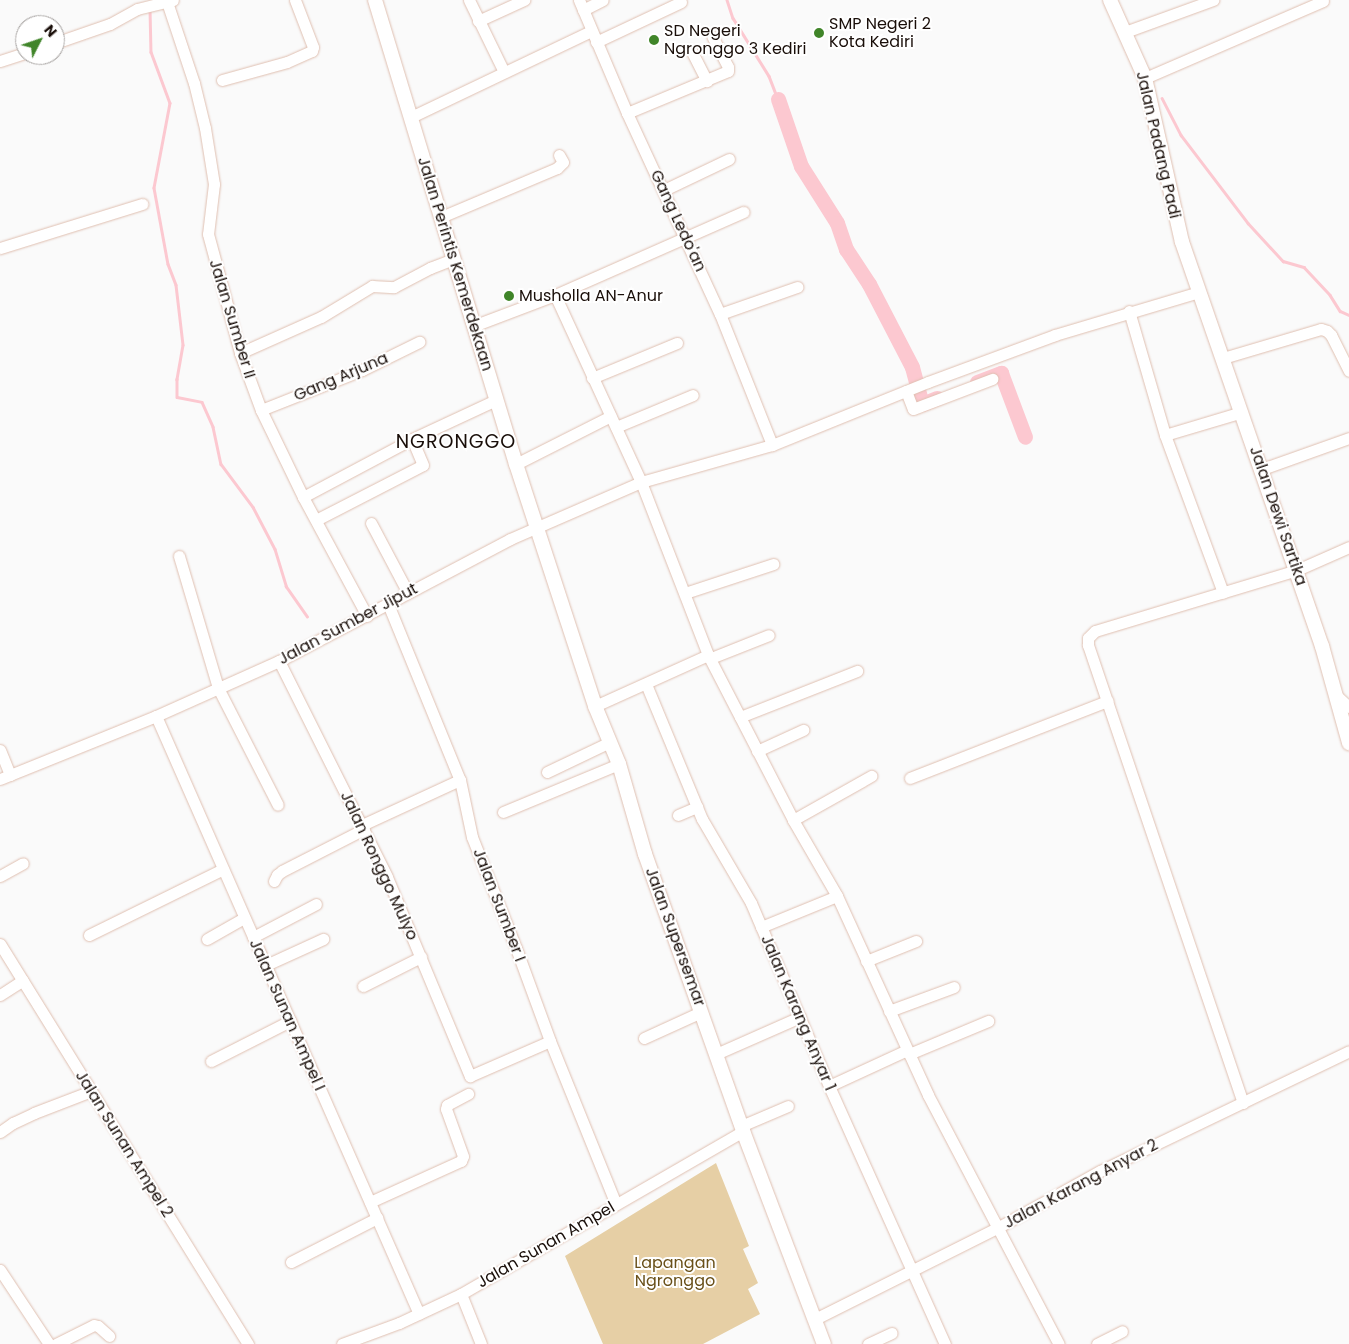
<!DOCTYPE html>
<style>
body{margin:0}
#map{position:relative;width:1349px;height:1344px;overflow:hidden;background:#fafafa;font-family:Poppins,sans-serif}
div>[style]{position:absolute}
.green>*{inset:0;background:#e6cfa5}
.stream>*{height:2.5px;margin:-1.25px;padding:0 1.25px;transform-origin:1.25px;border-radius:1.25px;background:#fcc8d0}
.river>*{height:15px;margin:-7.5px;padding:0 7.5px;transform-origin:7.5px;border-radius:7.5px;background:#fcc8d0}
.roads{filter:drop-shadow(0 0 1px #dfbfb0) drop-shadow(0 0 1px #dfbfb0)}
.minor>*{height:11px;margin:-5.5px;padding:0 5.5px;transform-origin:5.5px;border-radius:5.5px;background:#fff}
.major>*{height:14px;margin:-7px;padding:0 7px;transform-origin:7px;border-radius:7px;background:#fff}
.dots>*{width:14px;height:14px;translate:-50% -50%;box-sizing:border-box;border:2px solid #fff;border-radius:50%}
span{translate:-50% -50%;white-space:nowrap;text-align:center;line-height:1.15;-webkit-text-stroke:4px #fff;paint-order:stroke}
.poi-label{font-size:16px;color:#190e09}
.left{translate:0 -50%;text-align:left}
.street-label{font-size:16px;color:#190e09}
.park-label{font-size:16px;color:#695019}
.quarter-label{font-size:19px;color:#190e09;letter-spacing:1px}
.north{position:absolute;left:15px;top:15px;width:50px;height:50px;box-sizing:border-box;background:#fff;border:1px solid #a39f9d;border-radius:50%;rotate:49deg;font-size:14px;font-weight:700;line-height:20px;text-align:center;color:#190e09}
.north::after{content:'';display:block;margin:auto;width:18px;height:22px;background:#408529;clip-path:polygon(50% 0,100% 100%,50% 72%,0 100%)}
</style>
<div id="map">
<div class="green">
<i style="clip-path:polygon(716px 1163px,749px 1246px,743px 1249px,758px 1283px,748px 1289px,760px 1314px,703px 1344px,603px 1344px,565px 1256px)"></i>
</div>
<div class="stream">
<i style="left:727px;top:0;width:19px;rotate:72deg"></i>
<i style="left:733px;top:18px;width:68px;rotate:58.2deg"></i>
<i style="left:769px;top:76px;width:25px;rotate:69deg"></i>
<i style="left:150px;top:9px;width:43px;rotate:88.7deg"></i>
<i style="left:151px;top:52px;width:54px;rotate:69.6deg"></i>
<i style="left:170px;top:103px;width:86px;rotate:100.7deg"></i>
<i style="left:154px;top:188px;width:77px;rotate:79.6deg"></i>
<i style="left:168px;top:264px;width:22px;rotate:69deg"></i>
<i style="left:176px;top:285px;width:60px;rotate:83.3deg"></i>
<i style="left:183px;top:345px;width:35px;rotate:100deg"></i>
<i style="left:177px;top:379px;width:18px;rotate:90deg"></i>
<i style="left:177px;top:397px;width:25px;rotate:11deg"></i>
<i style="left:202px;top:402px;width:27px;rotate:66deg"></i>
<i style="left:213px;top:427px;width:38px;rotate:78deg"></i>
<i style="left:221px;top:464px;width:54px;rotate:53.3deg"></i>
<i style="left:253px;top:507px;width:47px;rotate:62.4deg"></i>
<i style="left:275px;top:549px;width:39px;rotate:73deg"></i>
<i style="left:286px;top:586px;width:37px;rotate:55deg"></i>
<i style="left:1162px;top:98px;width:42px;rotate:62.8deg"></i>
<i style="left:1181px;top:135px;width:111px;rotate:52.7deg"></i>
<i style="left:1248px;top:223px;width:52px;rotate:47.4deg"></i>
<i style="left:1283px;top:261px;width:22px;rotate:16deg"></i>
<i style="left:1304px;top:267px;width:38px;rotate:47deg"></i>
<i style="left:1330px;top:295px;width:19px;rotate:58deg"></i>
<i style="left:1340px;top:311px;width:10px;rotate:24deg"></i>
</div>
<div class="river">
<i style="left:778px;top:99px;width:71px;rotate:71.1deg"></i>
<i style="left:801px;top:166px;width:67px;rotate:57.7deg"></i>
<i style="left:837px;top:223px;width:28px;rotate:71deg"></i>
<i style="left:846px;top:249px;width:42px;rotate:56.7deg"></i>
<i style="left:869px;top:284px;width:93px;rotate:62.6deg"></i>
<i style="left:912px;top:367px;width:38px;rotate:75deg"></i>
<i style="left:922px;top:404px;width:16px;rotate:-22deg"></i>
<i style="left:977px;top:382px;width:26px;rotate:-21deg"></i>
<i style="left:1001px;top:373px;width:68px;rotate:69.4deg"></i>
</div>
<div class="roads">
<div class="minor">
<i style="left:469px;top:0;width:80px;rotate:64.1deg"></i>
<i style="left:579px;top:0;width:123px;rotate:67deg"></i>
<i style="left:627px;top:113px;width:221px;rotate:65.2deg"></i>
<i style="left:720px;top:314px;width:141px;rotate:68.3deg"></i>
<i style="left:167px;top:2px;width:85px;rotate:71.6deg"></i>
<i style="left:194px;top:83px;width:46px;rotate:76.3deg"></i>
<i style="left:205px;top:128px;width:57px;rotate:80.9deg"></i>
<i style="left:214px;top:184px;width:50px;rotate:96.8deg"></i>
<i style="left:208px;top:234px;width:123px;rotate:74.9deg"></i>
<i style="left:240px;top:353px;width:61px;rotate:69.8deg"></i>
<i style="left:261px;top:410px;width:97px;rotate:64.2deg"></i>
<i style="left:303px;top:497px;width:135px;rotate:61.7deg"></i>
<i style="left:583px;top:10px;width:22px;rotate:-27deg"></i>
<i style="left:478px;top:21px;width:51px;rotate:-24.5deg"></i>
<i style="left:1125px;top:32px;width:94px;rotate:-20deg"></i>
<i style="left:596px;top:42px;width:94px;rotate:-25.2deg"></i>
<i style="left:55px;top:43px;width:58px;rotate:-19.1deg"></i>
<i style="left:110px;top:24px;width:31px;rotate:-29deg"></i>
<i style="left:137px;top:9px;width:37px;rotate:-14deg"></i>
<i style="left:691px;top:50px;width:35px;rotate:63deg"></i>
<i style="left:0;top:61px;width:26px;rotate:-18deg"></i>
<i style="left:1145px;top:78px;width:194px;rotate:-23.4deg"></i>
<i style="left:222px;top:80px;width:67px;rotate:-15.5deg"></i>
<i style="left:287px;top:62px;width:27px;rotate:-24deg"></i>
<i style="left:312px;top:51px;width:4px;rotate:-76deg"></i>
<i style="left:313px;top:47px;width:50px;rotate:-111deg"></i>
<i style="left:627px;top:113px;width:109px;rotate:-22.6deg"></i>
<i style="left:728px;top:71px;width:4px;rotate:-90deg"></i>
<i style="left:728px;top:67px;width:34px;rotate:-117deg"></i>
<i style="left:411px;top:117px;width:199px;rotate:-25.5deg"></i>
<i style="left:664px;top:190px;width:72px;rotate:-25.5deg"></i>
<i style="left:441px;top:217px;width:126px;rotate:-22.9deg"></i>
<i style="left:557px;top:168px;width:8px;rotate:-45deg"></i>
<i style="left:563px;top:162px;width:8px;rotate:-120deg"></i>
<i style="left:0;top:248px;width:149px;rotate:-17.2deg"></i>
<i style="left:555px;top:295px;width:206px;rotate:65.3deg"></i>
<i style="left:641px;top:482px;width:186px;rotate:68.8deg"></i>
<i style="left:708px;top:655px;width:186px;rotate:62.7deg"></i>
<i style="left:793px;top:820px;width:88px;rotate:59.9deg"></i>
<i style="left:837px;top:896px;width:219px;rotate:65.4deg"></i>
<i style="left:928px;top:1095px;width:281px;rotate:62.3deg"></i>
<i style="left:1129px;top:311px;width:129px;rotate:73.8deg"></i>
<i style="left:1165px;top:435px;width:168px;rotate:69.8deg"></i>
<i style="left:720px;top:314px;width:82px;rotate:-19.3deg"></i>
<i style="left:473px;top:326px;width:88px;rotate:-20.7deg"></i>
<i style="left:555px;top:295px;width:206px;rotate:-23.8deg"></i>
<i style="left:240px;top:353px;width:89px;rotate:-24deg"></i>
<i style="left:321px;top:317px;width:60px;rotate:-31.3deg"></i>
<i style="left:372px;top:286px;width:22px;rotate:3deg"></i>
<i style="left:394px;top:287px;width:41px;rotate:-27.8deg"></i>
<i style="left:430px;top:268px;width:26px;rotate:-21deg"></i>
<i style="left:1223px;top:358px;width:102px;rotate:-16.5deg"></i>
<i style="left:1321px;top:329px;width:6px;rotate:18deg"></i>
<i style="left:1327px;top:331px;width:6px;rotate:45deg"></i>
<i style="left:1331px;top:335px;width:40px;rotate:63.4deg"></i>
<i style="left:592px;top:378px;width:92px;rotate:-22.4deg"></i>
<i style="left:906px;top:391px;width:19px;rotate:69deg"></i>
<i style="left:913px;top:409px;width:85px;rotate:-20.8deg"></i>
<i style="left:261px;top:410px;width:109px;rotate:-21.6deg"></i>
<i style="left:362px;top:370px;width:64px;rotate:-26.2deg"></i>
<i style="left:616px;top:427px;width:83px;rotate:-22.6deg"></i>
<i style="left:1165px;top:435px;width:80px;rotate:-16.6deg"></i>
<i style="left:516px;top:464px;width:106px;rotate:-26.8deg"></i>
<i style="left:1262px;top:469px;width:92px;rotate:-19.6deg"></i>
<i style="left:303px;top:497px;width:123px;rotate:-28deg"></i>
<i style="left:412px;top:439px;width:93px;rotate:-24.9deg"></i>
<i style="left:316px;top:520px;width:120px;rotate:-27.2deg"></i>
<i style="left:423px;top:465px;width:28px;rotate:-113deg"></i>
<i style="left:371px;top:523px;width:79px;rotate:62.1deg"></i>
<i style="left:179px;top:556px;width:138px;rotate:73.5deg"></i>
<i style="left:218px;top:688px;width:131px;rotate:62.9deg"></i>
<i style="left:685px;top:593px;width:93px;rotate:-18.2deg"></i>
<i style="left:388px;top:604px;width:190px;rotate:67.8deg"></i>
<i style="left:460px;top:780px;width:58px;rotate:78.1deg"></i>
<i style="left:472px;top:837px;width:119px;rotate:68.4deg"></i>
<i style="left:516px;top:948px;width:99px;rotate:69.9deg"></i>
<i style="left:550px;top:1041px;width:176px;rotate:68deg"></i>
<i style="left:711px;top:658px;width:62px;rotate:-21.6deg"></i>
<i style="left:279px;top:661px;width:241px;rotate:63.4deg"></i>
<i style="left:387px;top:877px;width:216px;rotate:67.4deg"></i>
<i style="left:470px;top:1076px;width:87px;rotate:-23.6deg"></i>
<i style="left:646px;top:684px;width:146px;rotate:67.5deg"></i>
<i style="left:702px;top:819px;width:97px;rotate:59.7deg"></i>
<i style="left:751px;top:903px;width:199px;rotate:66.9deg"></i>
<i style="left:829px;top:1086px;width:283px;rotate:65.8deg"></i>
<i style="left:1337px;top:696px;width:16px;rotate:43deg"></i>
<i style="left:595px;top:706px;width:124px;rotate:-24.3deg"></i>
<i style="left:156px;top:716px;width:653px;rotate:66.26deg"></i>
<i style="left:740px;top:717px;width:126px;rotate:-21.5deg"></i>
<i style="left:0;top:750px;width:27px;rotate:68deg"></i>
<i style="left:757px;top:751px;width:51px;rotate:-24.5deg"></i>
<i style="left:547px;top:772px;width:70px;rotate:-25.5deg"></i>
<i style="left:910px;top:778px;width:212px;rotate:-21.3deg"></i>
<i style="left:0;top:779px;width:168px;rotate:-22deg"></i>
<i style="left:156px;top:716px;width:135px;rotate:-24.1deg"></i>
<i style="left:279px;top:661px;width:261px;rotate:-27.8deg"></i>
<i style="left:510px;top:539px;width:143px;rotate:-23.5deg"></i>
<i style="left:641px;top:482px;width:136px;rotate:-15.8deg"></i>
<i style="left:772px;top:445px;width:168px;rotate:-22deg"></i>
<i style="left:928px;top:382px;width:135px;rotate:-20.3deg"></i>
<i style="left:1055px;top:335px;width:150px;rotate:-16.6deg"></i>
<i style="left:503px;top:812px;width:126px;rotate:-22.5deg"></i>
<i style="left:678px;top:815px;width:21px;rotate:-23deg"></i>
<i style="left:793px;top:820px;width:90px;rotate:-29.4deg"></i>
<i style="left:362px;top:825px;width:108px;rotate:-24.7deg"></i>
<i style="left:0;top:876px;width:26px;rotate:-29deg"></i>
<i style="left:274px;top:881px;width:7px;rotate:-63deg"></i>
<i style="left:277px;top:875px;width:6px;rotate:-39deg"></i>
<i style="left:282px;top:871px;width:92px;rotate:-27.1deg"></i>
<i style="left:761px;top:927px;width:82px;rotate:-22.2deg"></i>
<i style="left:89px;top:935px;width:149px;rotate:-26.2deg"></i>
<i style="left:253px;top:937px;width:71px;rotate:-27.6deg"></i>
<i style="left:207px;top:939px;width:43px;rotate:-29.6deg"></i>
<i style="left:0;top:944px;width:471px;rotate:58.2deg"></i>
<i style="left:866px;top:961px;width:54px;rotate:-21.8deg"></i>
<i style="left:266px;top:965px;width:63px;rotate:-24.5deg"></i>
<i style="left:363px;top:986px;width:65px;rotate:-26.6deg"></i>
<i style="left:0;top:995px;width:27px;rotate:-33deg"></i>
<i style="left:889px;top:1011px;width:69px;rotate:-20.3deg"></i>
<i style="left:644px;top:1038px;width:63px;rotate:-24.5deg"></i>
<i style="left:716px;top:1054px;width:92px;rotate:-23.8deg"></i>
<i style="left:909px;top:1054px;width:86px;rotate:-22.7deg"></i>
<i style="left:211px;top:1061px;width:89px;rotate:-26.9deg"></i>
<i style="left:829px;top:1086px;width:86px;rotate:-24.8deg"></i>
<i style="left:1243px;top:1103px;width:484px;rotate:-108.7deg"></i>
<i style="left:1088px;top:645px;width:7px;rotate:-90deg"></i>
<i style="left:1088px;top:638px;width:10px;rotate:-45deg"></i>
<i style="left:1095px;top:631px;width:211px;rotate:-16.8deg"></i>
<i style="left:1297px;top:570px;width:57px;rotate:-23.9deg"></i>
<i style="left:741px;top:1126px;width:51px;rotate:-23.1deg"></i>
<i style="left:0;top:1132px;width:16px;rotate:-35deg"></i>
<i style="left:13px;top:1123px;width:23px;rotate:-25deg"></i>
<i style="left:34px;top:1113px;width:61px;rotate:-21.1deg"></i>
<i style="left:370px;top:1202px;width:100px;rotate:-24.3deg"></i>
<i style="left:461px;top:1161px;width:5px;rotate:-68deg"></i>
<i style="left:463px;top:1156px;width:50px;rotate:-109.9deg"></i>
<i style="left:446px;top:1109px;width:4px;rotate:-76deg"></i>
<i style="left:447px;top:1105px;width:24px;rotate:-28deg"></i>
<i style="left:291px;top:1262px;width:97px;rotate:-27.1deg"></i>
<i style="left:0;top:1270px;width:89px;rotate:56.5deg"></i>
<i style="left:461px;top:1294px;width:54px;rotate:68.2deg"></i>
<i style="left:815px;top:1319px;width:203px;rotate:-26.6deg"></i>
<i style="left:997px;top:1228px;width:118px;rotate:-29deg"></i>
<i style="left:1100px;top:1171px;width:276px;rotate:-25.7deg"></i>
<i style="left:56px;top:1344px;width:42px;rotate:-26.6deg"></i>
<i style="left:94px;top:1325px;width:4px;rotate:14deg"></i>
<i style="left:98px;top:1326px;width:15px;rotate:42deg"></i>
<i style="left:342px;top:1344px;width:61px;rotate:-20.2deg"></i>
<i style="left:399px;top:1323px;width:68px;rotate:-25.1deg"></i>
<i style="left:461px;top:1294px;width:326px;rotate:-30deg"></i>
<i style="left:868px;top:1344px;width:26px;rotate:-25deg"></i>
<i style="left:1097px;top:1344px;width:28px;rotate:-27deg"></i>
</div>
<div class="major">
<i style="left:375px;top:0;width:485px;rotate:73.1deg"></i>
<i style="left:516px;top:464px;width:255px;rotate:71.9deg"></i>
<i style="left:595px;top:706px;width:63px;rotate:67.5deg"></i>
<i style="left:619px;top:764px;width:94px;rotate:73.9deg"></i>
<i style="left:645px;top:854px;width:294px;rotate:70.5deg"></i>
<i style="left:743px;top:1131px;width:228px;rotate:69.2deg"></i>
<i style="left:1110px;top:0;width:85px;rotate:65.8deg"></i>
<i style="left:1145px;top:78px;width:168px;rotate:77.3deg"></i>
<i style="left:1182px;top:242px;width:428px;rotate:70.9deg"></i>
<i style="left:1322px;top:646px;width:101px;rotate:74.4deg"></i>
</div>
</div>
<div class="dots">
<i style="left:819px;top:33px;background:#408529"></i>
<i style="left:654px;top:40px;background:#408529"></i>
<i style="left:509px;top:296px;background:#408529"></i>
</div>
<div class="poi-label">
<span class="left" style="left:829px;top:33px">SMP Negeri 2<br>Kota Kediri</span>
<span class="left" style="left:664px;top:40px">SD Negeri<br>Ngronggo 3 Kediri</span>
<span class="left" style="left:519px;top:296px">Musholla AN-Anur</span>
</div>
<div class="street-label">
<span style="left:1158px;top:145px;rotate:77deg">Jalan Padang Padi</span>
<span style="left:678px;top:221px;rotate:65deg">Gang Ledo'an</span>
<span style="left:455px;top:264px;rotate:73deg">Jalan Perintis Kemerdekaan</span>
<span style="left:232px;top:319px;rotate:73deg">Jalan Sumber II</span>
<span style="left:341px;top:377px;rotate:-23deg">Gang Arjuna</span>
<span style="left:1278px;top:516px;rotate:71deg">Jalan Dewi Sartika</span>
<span style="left:348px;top:624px;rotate:-28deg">Jalan Sumber Jiput</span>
<span style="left:379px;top:866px;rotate:65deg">Jalan Ronggo Mulyo</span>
<span style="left:499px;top:905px;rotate:69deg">Jalan Sumber I</span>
<span style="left:675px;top:937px;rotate:70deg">Jalan Supersemar</span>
<span style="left:798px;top:1013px;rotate:67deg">Jalan Karang Anyar 1</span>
<span style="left:287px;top:1015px;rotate:66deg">Jalan Sunan Ampel I</span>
<span style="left:124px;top:1144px;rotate:58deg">Jalan Sunan Ampel 2</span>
<span style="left:1081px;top:1184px;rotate:-28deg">Jalan Karang Anyar 2</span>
<span style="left:546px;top:1245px;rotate:-30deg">Jalan Sunan Ampel</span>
</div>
<div class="park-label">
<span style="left:675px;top:1272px">Lapangan<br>Ngronggo</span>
</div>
<div class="quarter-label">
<span style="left:456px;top:442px">NGRONGGO</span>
</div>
<div class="north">N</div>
</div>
